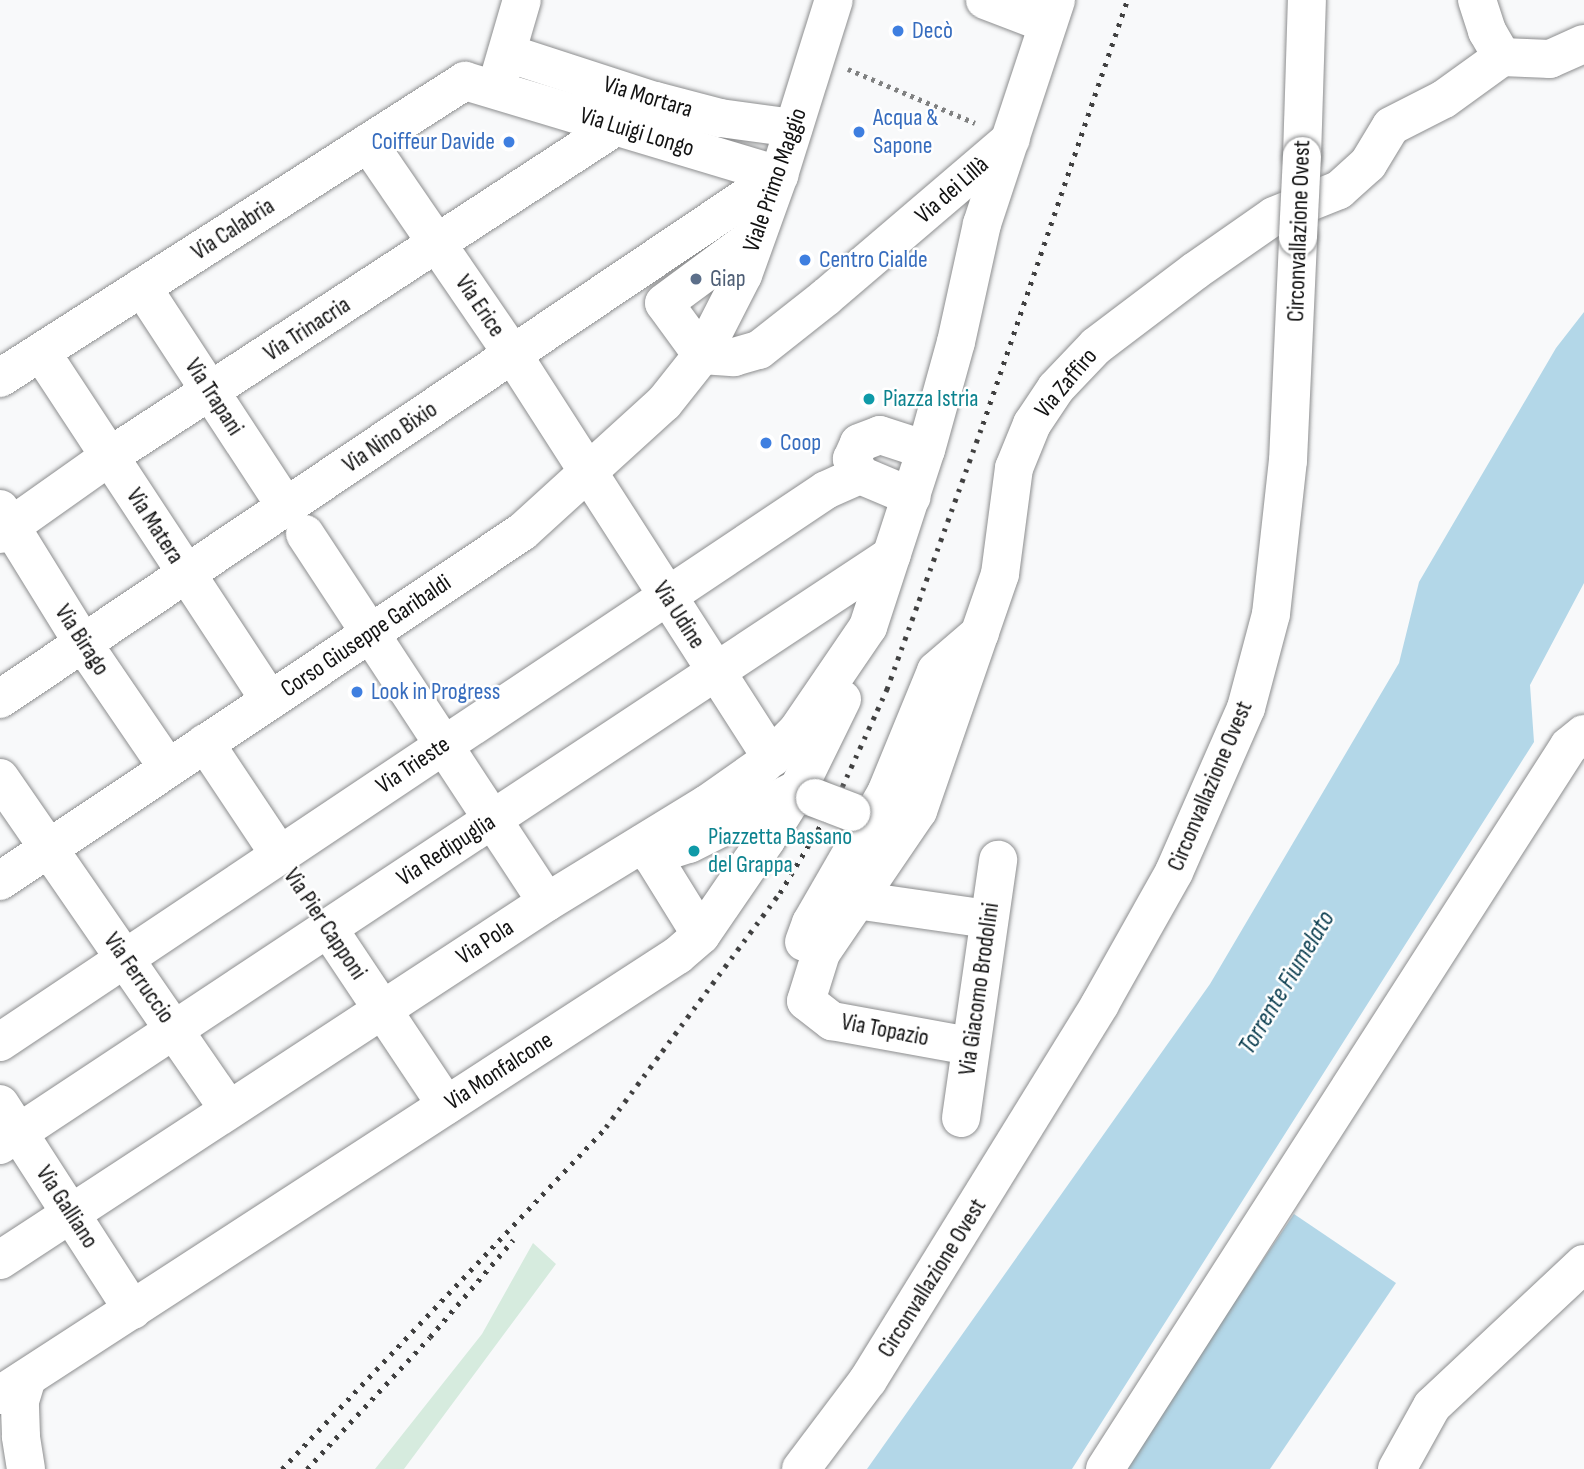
<!DOCTYPE html>
<meta charset="utf-8">
<style>
body{margin:0}
#map{position:relative;width:1584px;height:1469px;overflow:hidden;background:#f8f9fa;font-family:"Sofia Sans Condensed",sans-serif}
div>[style]{position:absolute}
.green>*{inset:0;background:#d6ebde}
.water>*{inset:0;background:#b3d7e8}
.path>*{height:4.5px;margin-top:-2.25px;transform-origin:0;background:repeating-linear-gradient(90deg,#808181 0 3.5px,transparent 0 8.5px)}
.roads{filter:drop-shadow(0 0 2px #8d8e8f) drop-shadow(0 0 2px #8d8e8f)}
.minor>*{height:38px;margin:-19px;padding:0 19px;transform-origin:19px;border-radius:19px;background:#fff}
.major>*{height:38px;margin:-19px;padding:0 19px;transform-origin:19px;border-radius:19px;background:#fff}
.rail>*{height:5px;margin-top:-2.5px;transform-origin:0;background:repeating-linear-gradient(90deg,#404040 0 3.5px,transparent 0 10.5px)}
.bridges{filter:drop-shadow(0 0 2px #8d8e8f) drop-shadow(0 0 2px #8d8e8f)}
.minor-bridge>*{height:38px;margin:-19px;padding:0 19px;transform-origin:19px;border-radius:19px;background:#fff}
.major-bridge>*{height:38px;margin:-19px;padding:0 19px;transform-origin:19px;border-radius:19px;background:#fff}
.dots>*{width:19px;height:19px;translate:-50% -50%;box-sizing:border-box;border:4px solid #fff;border-radius:50%}
span{translate:-50% -50%;white-space:nowrap;text-align:center;line-height:1.15;-webkit-text-stroke:5px #fff;paint-order:stroke}
.shop-label{font-size:24px;color:#366cbe}
.left{translate:0 -50%;text-align:left}
.right{translate:-100% -50%;text-align:right}
.street-label{font-size:24px;color:#121212}
.service-label{font-size:24px;color:#4e5e75}
.culture-label{font-size:24px;color:#0d838f}
.water-label{font-size:26px;color:#0a3d4f;font-style:italic}
</style>
<div id="map">
<div class="green">
<i style="clip-path:polygon(533px 1243px,556px 1264px,404px 1469px,375px 1469px,482px 1334px)"></i>
</div>
<div class="water">
<i style="clip-path:polygon(1584px 312px,1584px 583px,1530px 685px,1534px 742px,1072px 1469px,867px 1469px,1210px 984px,1399px 663px,1419px 582px,1556px 348px)"></i>
<i style="clip-path:polygon(1294px 1214px,1396px 1283px,1270px 1469px,1122px 1469px)"></i>
</div>
<div class="path">
<i style="left:848px;top:69px;width:138px;rotate:23deg"></i>
</div>
<div class="roads">
<div class="minor">
<i style="left:985px;top:0;width:67px;rotate:20.9deg"></i>
<i style="left:1477px;top:0;width:33px;rotate:72deg"></i>
<i style="left:1487px;top:31px;width:30px;rotate:60deg"></i>
<i style="left:507px;top:53px;width:156px;rotate:18deg"></i>
<i style="left:655px;top:101px;width:67px;rotate:14.7deg"></i>
<i style="left:720px;top:118px;width:74px;rotate:7.8deg"></i>
<i style="left:500px;top:75px;width:78px;rotate:-73.7deg"></i>
<i style="left:368px;top:143px;width:257px;rotate:55.6deg"></i>
<i style="left:513px;top:355px;width:479px;rotate:57.3deg"></i>
<i style="left:142px;top:287px;width:263px;rotate:56.8deg"></i>
<i style="left:41px;top:352px;width:417px;rotate:56.7deg"></i>
<i style="left:702px;top:355px;width:32px;rotate:4deg"></i>
<i style="left:734px;top:357px;width:26px;rotate:-16deg"></i>
<i style="left:759px;top:350px;width:85px;rotate:-38.3deg"></i>
<i style="left:826px;top:297px;width:243px;rotate:-40.5deg"></i>
<i style="left:702px;top:355px;width:64px;rotate:-126.2deg"></i>
<i style="left:664px;top:303px;width:114px;rotate:-36.5deg"></i>
<i style="left:0;top:378px;width:552px;rotate:-32.57deg"></i>
<i style="left:465px;top:81px;width:328px;rotate:16.7deg"></i>
<i style="left:860px;top:475px;width:18px;rotate:-117deg"></i>
<i style="left:852px;top:459px;width:17px;rotate:-66deg"></i>
<i style="left:859px;top:443px;width:22px;rotate:-21deg"></i>
<i style="left:880px;top:435px;width:48px;rotate:18.1deg"></i>
<i style="left:0;top:509px;width:156px;rotate:58.3deg"></i>
<i style="left:82px;top:642px;width:153px;rotate:55.7deg"></i>
<i style="left:0;top:534px;width:135px;rotate:-35.3deg"></i>
<i style="left:110px;top:456px;width:650px;rotate:-33.08deg"></i>
<i style="left:305px;top:534px;width:440px;rotate:56.7deg"></i>
<i style="left:0;top:699px;width:939px;rotate:-33.93deg"></i>
<i style="left:205px;top:743px;width:133px;rotate:56.3deg"></i>
<i style="left:0;top:778px;width:403px;rotate:55.4deg"></i>
<i style="left:644px;top:843px;width:108px;rotate:58.2deg"></i>
<i style="left:651px;top:856px;width:40px;rotate:-18deg"></i>
<i style="left:689px;top:844px;width:122px;rotate:-26.8deg"></i>
<i style="left:798px;top:789px;width:17px;rotate:28deg"></i>
<i style="left:0;top:881px;width:628px;rotate:-33.77deg"></i>
<i style="left:522px;top:532px;width:192px;rotate:-42.3deg"></i>
<i style="left:664px;top:403px;width:61px;rotate:-51.6deg"></i>
<i style="left:702px;top:355px;width:90px;rotate:-62.9deg"></i>
<i style="left:743px;top:275px;width:106px;rotate:-70.2deg"></i>
<i style="left:779px;top:175px;width:183px;rotate:-72.6deg"></i>
<i style="left:856px;top:900px;width:133px;rotate:8.2deg"></i>
<i style="left:328px;top:928px;width:213px;rotate:56.3deg"></i>
<i style="left:804px;top:942px;width:20px;rotate:-70deg"></i>
<i style="left:811px;top:923px;width:150px;rotate:-60deg"></i>
<i style="left:886px;top:793px;width:132px;rotate:-67.7deg"></i>
<i style="left:936px;top:671px;width:58px;rotate:-40.8deg"></i>
<i style="left:806px;top:1001px;width:50px;rotate:-72.6deg"></i>
<i style="left:821px;top:953px;width:172px;rotate:-55.7deg"></i>
<i style="left:918px;top:811px;width:251px;rotate:-70.9deg"></i>
<i style="left:1000px;top:574px;width:107px;rotate:-82.5deg"></i>
<i style="left:1014px;top:468px;width:48px;rotate:-67.8deg"></i>
<i style="left:1032px;top:424px;width:43px;rotate:-56.3deg"></i>
<i style="left:1056px;top:388px;width:58px;rotate:-46.4deg"></i>
<i style="left:1096px;top:346px;width:124px;rotate:-37.1deg"></i>
<i style="left:1195px;top:271px;width:96px;rotate:-34.8deg"></i>
<i style="left:1274px;top:216px;width:70px;rotate:-21.8deg"></i>
<i style="left:1339px;top:190px;width:39px;rotate:-42deg"></i>
<i style="left:1368px;top:164px;width:44px;rotate:-58.8deg"></i>
<i style="left:1391px;top:126px;width:59px;rotate:-27deg"></i>
<i style="left:1444px;top:99px;width:72px;rotate:-35.9deg"></i>
<i style="left:1502px;top:57px;width:48px;rotate:2.4deg"></i>
<i style="left:1550px;top:59px;width:37px;rotate:-24deg"></i>
<i style="left:806px;top:1001px;width:33px;rotate:38deg"></i>
<i style="left:832px;top:1021px;width:139px;rotate:10.3deg"></i>
<i style="left:0;top:1042px;width:993px;rotate:-33.75deg"></i>
<i style="left:826px;top:490px;width:37px;rotate:-24deg"></i>
<i style="left:860px;top:475px;width:56px;rotate:22.9deg"></i>
<i style="left:0;top:1104px;width:245px;rotate:57.2deg"></i>
<i style="left:961px;top:1118px;width:261px;rotate:-81.8deg"></i>
<i style="left:0;top:1145px;width:1069px;rotate:-33.48deg"></i>
<i style="left:1105px;top:1469px;width:859px;rotate:-57.31deg"></i>
<i style="left:1569px;top:746px;width:19px;rotate:-39deg"></i>
<i style="left:1397px;top:1469px;width:72px;rotate:-60.9deg"></i>
<i style="left:1432px;top:1406px;width:208px;rotate:-43.1deg"></i>
</div>
<div class="major">
<i style="left:1302px;top:156px;width:156px;rotate:-88.2deg"></i>
<i style="left:0;top:1260px;width:654px;rotate:-33.2deg"></i>
<i style="left:547px;top:902px;width:188px;rotate:-31.5deg"></i>
<i style="left:707px;top:804px;width:70px;rotate:-35.1deg"></i>
<i style="left:764px;top:764px;width:47px;rotate:-45deg"></i>
<i style="left:797px;top:731px;width:126px;rotate:-55.7deg"></i>
<i style="left:868px;top:627px;width:186px;rotate:-71.9deg"></i>
<i style="left:926px;top:450px;width:112px;rotate:-74.5deg"></i>
<i style="left:956px;top:342px;width:121px;rotate:-77.6deg"></i>
<i style="left:982px;top:224px;width:236px;rotate:-71.7deg"></i>
<i style="left:0;top:1395px;width:808px;rotate:-32.98deg"></i>
<i style="left:678px;top:955px;width:30px;rotate:-41deg"></i>
<i style="left:701px;top:935px;width:115px;rotate:-55.6deg"></i>
<i style="left:766px;top:840px;width:60px;rotate:-57.9deg"></i>
<i style="left:798px;top:789px;width:100px;rotate:-63.9deg"></i>
<i style="left:26px;top:1469px;width:33px;rotate:-99deg"></i>
<i style="left:21px;top:1436px;width:35px;rotate:-92deg"></i>
<i style="left:20px;top:1401px;width:24px;rotate:-73deg"></i>
<i style="left:801px;top:1469px;width:111px;rotate:-53deg"></i>
<i style="left:868px;top:1380px;width:442px;rotate:-58.3deg"></i>
<i style="left:1100px;top:1004px;width:151px;rotate:-60.7deg"></i>
<i style="left:1174px;top:872px;width:179px;rotate:-66.3deg"></i>
<i style="left:1246px;top:708px;width:97px;rotate:-75.1deg"></i>
<i style="left:1271px;top:614px;width:154px;rotate:-83.7deg"></i>
<i style="left:1288px;top:461px;width:224px;rotate:-87.4deg"></i>
</div>
</div>
<div class="rail">
<i style="left:282px;top:1469px;width:471px;rotate:-46.5deg"></i>
<i style="left:606px;top:1127px;width:292px;rotate:-53.4deg"></i>
<i style="left:780px;top:893px;width:113px;rotate:-59.1deg"></i>
<i style="left:838px;top:796px;width:118px;rotate:-65.4deg"></i>
<i style="left:887px;top:689px;width:282px;rotate:-70.1deg"></i>
<i style="left:983px;top:424px;width:448px;rotate:-71.2deg"></i>
<i style="left:307px;top:1469px;width:180px;rotate:-47deg"></i>
<i style="left:430px;top:1337px;width:128px;rotate:-49.4deg"></i>
</div>
<div class="bridges">
<div class="minor-bridge">
<i style="left:815px;top:798px;width:39px;rotate:21deg"></i>
</div>
<div class="major-bridge">
<i style="left:1298px;top:237px;width:81px;rotate:-87.2deg"></i>
</div>
</div>
<div class="dots">
<i style="left:898px;top:31px;background:#3f7fe0"></i>
<i style="left:859px;top:132px;background:#3f7fe0"></i>
<i style="left:509px;top:142px;background:#3f7fe0"></i>
<i style="left:805px;top:260px;background:#3f7fe0"></i>
<i style="left:696px;top:279px;background:#5c6f8a"></i>
<i style="left:869px;top:399px;background:#0f9aa8"></i>
<i style="left:766px;top:443px;background:#3f7fe0"></i>
<i style="left:357px;top:692px;background:#3f7fe0"></i>
<i style="left:694px;top:851px;background:#0f9aa8"></i>
</div>
<div class="shop-label">
<span class="left" style="left:912px;top:31px">Decò</span>
<span class="left" style="left:873px;top:132px">Acqua &amp;<br>Sapone</span>
<span class="right" style="left:495px;top:142px">Coiffeur Davide</span>
<span class="left" style="left:819px;top:260px">Centro Cialde</span>
<span class="left" style="left:780px;top:443px">Coop</span>
<span class="left" style="left:371px;top:692px">Look in Progress</span>
</div>
<div class="street-label">
<span style="left:648px;top:97px;rotate:17deg">Via Mortara</span>
<span style="left:637px;top:132px;rotate:17deg">Via Luigi Longo</span>
<span style="left:775px;top:180px;rotate:-71deg">Viale Primo Maggio</span>
<span style="left:952px;top:190px;rotate:-41deg">Via dei Lillà</span>
<span style="left:233px;top:229px;rotate:-33deg">Via Calabria</span>
<span style="left:1299px;top:231px;rotate:-88deg">Circonvallazione Ovest</span>
<span style="left:480px;top:306px;rotate:56deg">Via Erice</span>
<span style="left:307px;top:329px;rotate:-33deg">Via Trinacria</span>
<span style="left:1066px;top:383px;rotate:-50deg">Via Zaffiro</span>
<span style="left:214px;top:397px;rotate:57deg">Via Trapani</span>
<span style="left:390px;top:437px;rotate:-34deg">Via Nino Bixio</span>
<span style="left:155px;top:526px;rotate:57deg">Via Matera</span>
<span style="left:679px;top:615px;rotate:57deg">Via Udine</span>
<span style="left:366px;top:636px;rotate:-34deg">Corso Giuseppe Garibaldi</span>
<span style="left:82px;top:640px;rotate:57deg">Via Birago</span>
<span style="left:413px;top:765px;rotate:-34deg">Via Trieste</span>
<span style="left:1210px;top:786px;rotate:-67deg">Circonvallazione Ovest</span>
<span style="left:446px;top:850px;rotate:-33deg">Via Redipuglia</span>
<span style="left:325px;top:924px;rotate:56deg">Via Pier Capponi</span>
<span style="left:485px;top:942px;rotate:-33deg">Via Pola</span>
<span style="left:139px;top:978px;rotate:55deg">Via Ferruccio</span>
<span style="left:979px;top:989px;rotate:-82deg">Via Giacomo Brodolini</span>
<span style="left:885px;top:1030px;rotate:11deg">Via Topazio</span>
<span style="left:499px;top:1071px;rotate:-33deg">Via Monfalcone</span>
<span style="left:67px;top:1207px;rotate:57deg">Via Galliano</span>
<span style="left:932px;top:1278px;rotate:-58deg">Circonvallazione Ovest</span>
</div>
<div class="service-label">
<span class="left" style="left:710px;top:279px">Giap</span>
</div>
<div class="culture-label">
<span class="left" style="left:883px;top:399px">Piazza Istria</span>
<span class="left" style="left:708px;top:851px">Piazzetta Bassano<br>del Grappa</span>
</div>
<div class="water-label">
<span style="left:1287px;top:983px;rotate:-59deg">Torrente Fiumelato</span>
</div>
</div>
